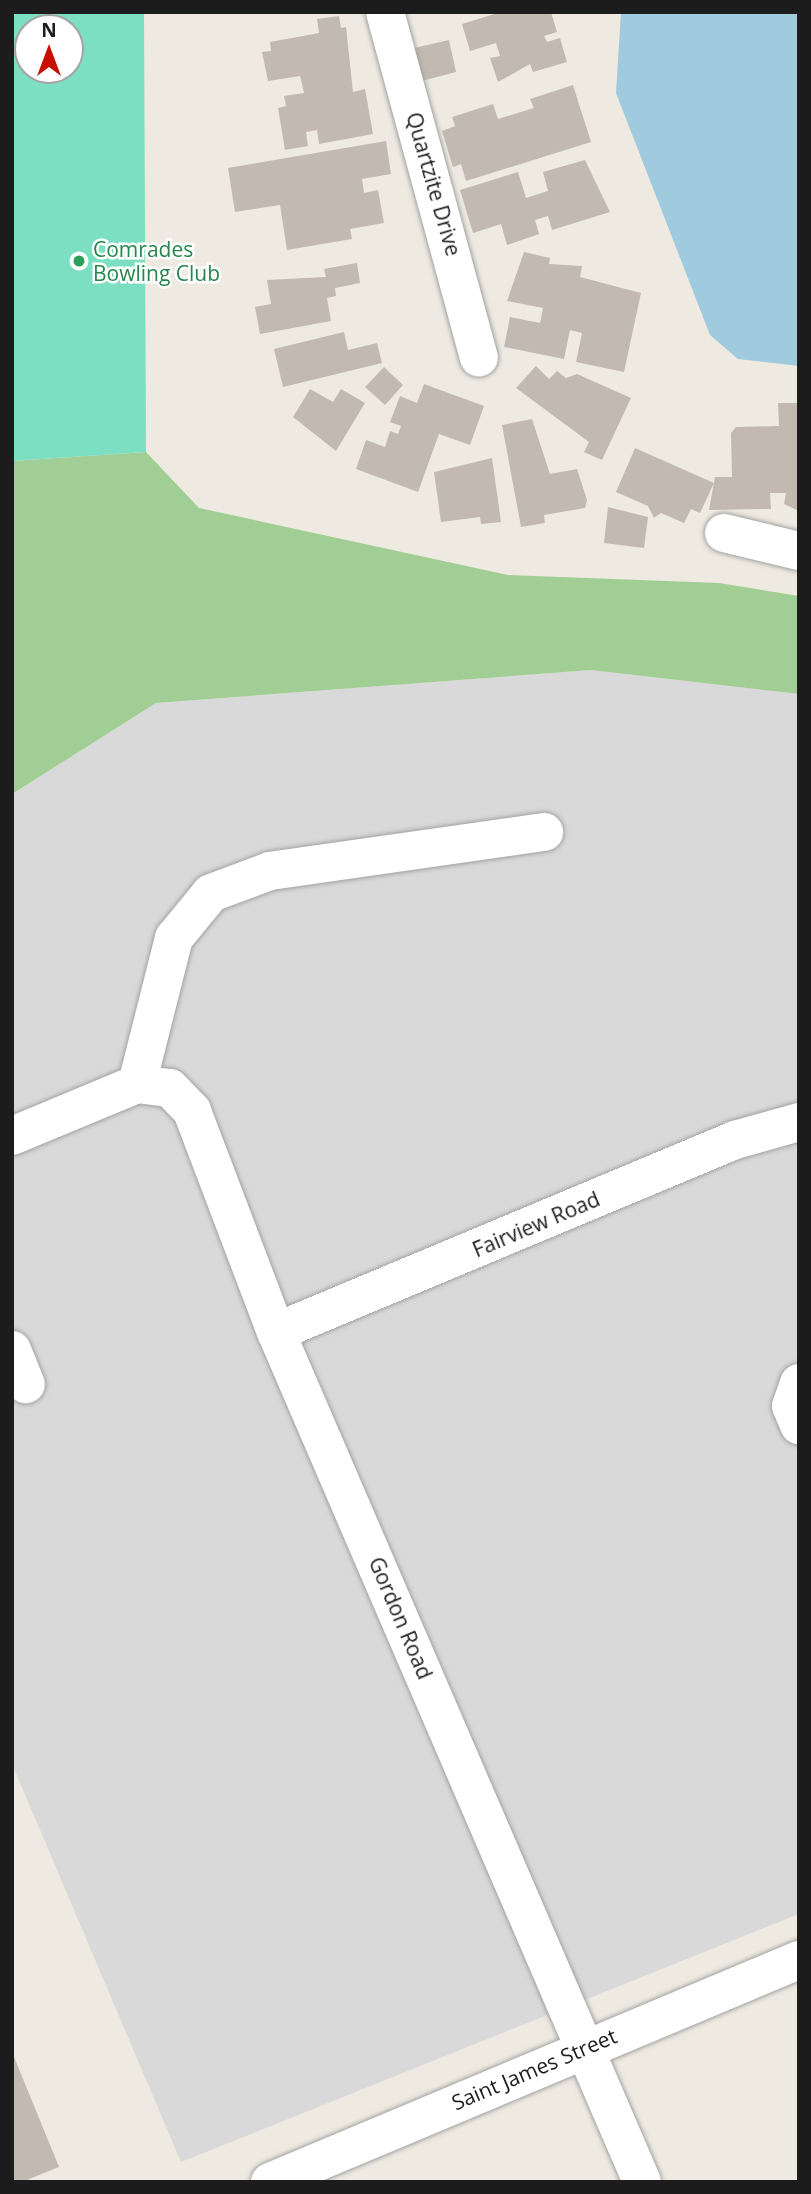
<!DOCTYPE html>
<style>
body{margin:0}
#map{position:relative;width:811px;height:2194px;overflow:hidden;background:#eeeae1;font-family:"Open Sans",sans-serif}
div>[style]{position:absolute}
.residential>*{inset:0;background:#dad9d9}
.forest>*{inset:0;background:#a1ce95}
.pitch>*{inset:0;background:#7ddfc1}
.water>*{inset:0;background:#a0cadd}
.building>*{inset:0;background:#c2bab1}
.roads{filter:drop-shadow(0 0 2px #a3a3a3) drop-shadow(0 0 2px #a3a3a3)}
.minor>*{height:38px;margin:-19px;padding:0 19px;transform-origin:19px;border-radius:19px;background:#fff}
.dots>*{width:19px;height:19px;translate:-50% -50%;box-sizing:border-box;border:4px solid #fff;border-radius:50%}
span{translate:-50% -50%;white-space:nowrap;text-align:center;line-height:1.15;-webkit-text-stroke:5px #fff;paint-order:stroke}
.street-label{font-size:21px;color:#1c1c1c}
.leisure-label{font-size:21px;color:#27864d}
.left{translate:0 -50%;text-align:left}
.frame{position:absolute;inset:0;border:14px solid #1c1c1c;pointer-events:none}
.north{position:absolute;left:14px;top:14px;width:70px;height:70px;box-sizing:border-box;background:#fff;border:2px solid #a4a4a4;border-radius:50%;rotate:0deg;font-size:19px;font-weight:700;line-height:28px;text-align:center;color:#1c1c1c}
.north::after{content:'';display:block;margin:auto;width:24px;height:32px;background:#c80f00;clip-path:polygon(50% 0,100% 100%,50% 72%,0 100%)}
</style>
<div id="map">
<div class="residential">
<i style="clip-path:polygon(591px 670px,799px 694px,799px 1914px,181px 2162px,12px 1764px,12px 794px,156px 703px)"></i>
</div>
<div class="forest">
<i style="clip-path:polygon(146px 452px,199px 508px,508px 575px,719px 583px,799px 596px,799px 694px,591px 670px,156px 703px,12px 794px,12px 461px)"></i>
</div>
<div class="pitch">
<i style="clip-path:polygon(evenodd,12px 12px,144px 12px,146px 452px,12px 461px,12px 12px,70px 28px,70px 70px,28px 70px,28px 28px,70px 28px)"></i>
</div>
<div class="water">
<i style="clip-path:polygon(621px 12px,799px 12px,799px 366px,738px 359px,710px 335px,616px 93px)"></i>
</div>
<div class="building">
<i style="clip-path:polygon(501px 12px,551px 12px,557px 32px,544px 36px,547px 42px,560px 38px,567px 62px,533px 72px,530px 64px,498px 82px,490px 58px,500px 56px,496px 43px,470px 51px,462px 24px)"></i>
<i style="clip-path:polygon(339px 16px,341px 28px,346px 27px,353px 92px,365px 89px,373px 134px,319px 144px,317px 130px,306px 132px,308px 146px,285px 150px,278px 108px,286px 106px,284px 96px,304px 93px,300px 76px,268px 81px,262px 52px,271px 51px,270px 42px,319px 33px,317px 19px)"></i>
<i style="clip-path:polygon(449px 40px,456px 72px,422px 81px,414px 48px)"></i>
<i style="clip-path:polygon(573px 85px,591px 142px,466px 181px,461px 164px,453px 167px,442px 131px,455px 126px,452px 117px,493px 104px,498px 119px,534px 108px,530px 99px)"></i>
<i style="clip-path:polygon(386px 141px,391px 174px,362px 179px,364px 193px,378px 190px,384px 223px,350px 229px,352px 239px,287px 250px,280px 205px,235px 212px,228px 168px)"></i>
<i style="clip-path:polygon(585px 160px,610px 212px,552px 230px,548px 216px,535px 220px,539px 234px,507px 245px,501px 224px,473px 233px,460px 190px,518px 172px,526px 198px,548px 191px,543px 172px)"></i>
<i style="clip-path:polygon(524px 252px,550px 258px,549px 264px,582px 266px,580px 277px,641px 293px,624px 372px,576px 362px,582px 333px,570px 330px,564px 359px,504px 347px,510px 317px,540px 323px,543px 308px,507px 301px)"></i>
<i style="clip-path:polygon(357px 263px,360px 283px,335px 288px,336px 296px,327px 298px,331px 321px,260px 334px,255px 307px,271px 304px,267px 280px,326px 277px,324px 269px)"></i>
<i style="clip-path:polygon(344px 332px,348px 350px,377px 343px,382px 363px,283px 387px,274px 349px)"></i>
<i style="clip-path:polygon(536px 366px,549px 379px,557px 371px,566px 378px,577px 374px,631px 398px,602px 460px,584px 452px,589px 442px,516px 388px)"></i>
<i style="clip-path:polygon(384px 367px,403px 385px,385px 405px,365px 387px)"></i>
<i style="clip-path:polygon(424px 384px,484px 406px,470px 445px,439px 434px,418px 492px,356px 469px,366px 440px,385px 447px,390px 431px,398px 434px,401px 426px,390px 422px,400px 396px,417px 403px)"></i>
<i style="clip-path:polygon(310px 389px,333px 402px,341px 389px,365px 403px,336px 451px,293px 417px)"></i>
<i style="clip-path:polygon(778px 403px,799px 403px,799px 511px,784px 504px,786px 493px,770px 493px,771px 509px,709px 510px,715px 477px,732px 477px,731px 433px,736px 427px,779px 426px)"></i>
<i style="clip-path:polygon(532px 419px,550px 474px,577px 469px,587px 500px,585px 508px,544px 515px,545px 523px,521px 527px,502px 425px)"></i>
<i style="clip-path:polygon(635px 448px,714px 483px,700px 513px,691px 509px,684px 523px,661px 513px,654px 518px,648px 506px,616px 492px)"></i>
<i style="clip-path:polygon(492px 458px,501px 522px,481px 524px,480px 517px,441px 522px,434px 472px)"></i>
<i style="clip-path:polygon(608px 507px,648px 517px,644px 548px,604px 543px)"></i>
<i style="clip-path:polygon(12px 2052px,59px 2167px,22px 2182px,12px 2182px)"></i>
</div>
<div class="roads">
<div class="minor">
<i style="left:385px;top:12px;width:358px;rotate:74.8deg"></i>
<i style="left:724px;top:533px;width:77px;rotate:13.5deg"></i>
<i style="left:137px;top:1084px;width:151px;rotate:-75.8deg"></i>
<i style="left:174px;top:938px;width:58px;rotate:-50.6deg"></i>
<i style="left:211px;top:893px;width:63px;rotate:-20.4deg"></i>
<i style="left:270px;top:871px;width:277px;rotate:-8.1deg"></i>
<i style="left:12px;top:1136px;width:135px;rotate:-22.6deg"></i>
<i style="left:137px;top:1084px;width:33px;rotate:7deg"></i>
<i style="left:170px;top:1088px;width:32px;rotate:46deg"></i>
<i style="left:192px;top:1111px;width:236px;rotate:69.2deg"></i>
<i style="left:276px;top:1332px;width:925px;rotate:66.7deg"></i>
<i style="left:276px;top:1332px;width:498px;rotate:-22.7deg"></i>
<i style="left:735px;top:1140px;width:66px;rotate:-15.7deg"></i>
<i style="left:12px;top:1350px;width:37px;rotate:68deg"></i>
<i style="left:799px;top:1383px;width:24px;rotate:109deg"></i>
<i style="left:791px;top:1406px;width:21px;rotate:67deg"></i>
<i style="left:270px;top:2182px;width:574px;rotate:-22.77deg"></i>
</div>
</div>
<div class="dots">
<i style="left:79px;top:261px;background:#2e9e5b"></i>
</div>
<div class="street-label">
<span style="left:434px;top:184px;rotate:74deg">Quartzite Drive</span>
<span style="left:536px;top:1224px;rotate:-23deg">Fairview Road</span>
<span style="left:401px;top:1618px;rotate:67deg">Gordon Road</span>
<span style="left:534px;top:2069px;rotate:-23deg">Saint James Street</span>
</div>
<div class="leisure-label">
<span class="left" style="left:93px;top:261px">Comrades<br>Bowling Club</span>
</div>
<div class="frame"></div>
<div class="north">N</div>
</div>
